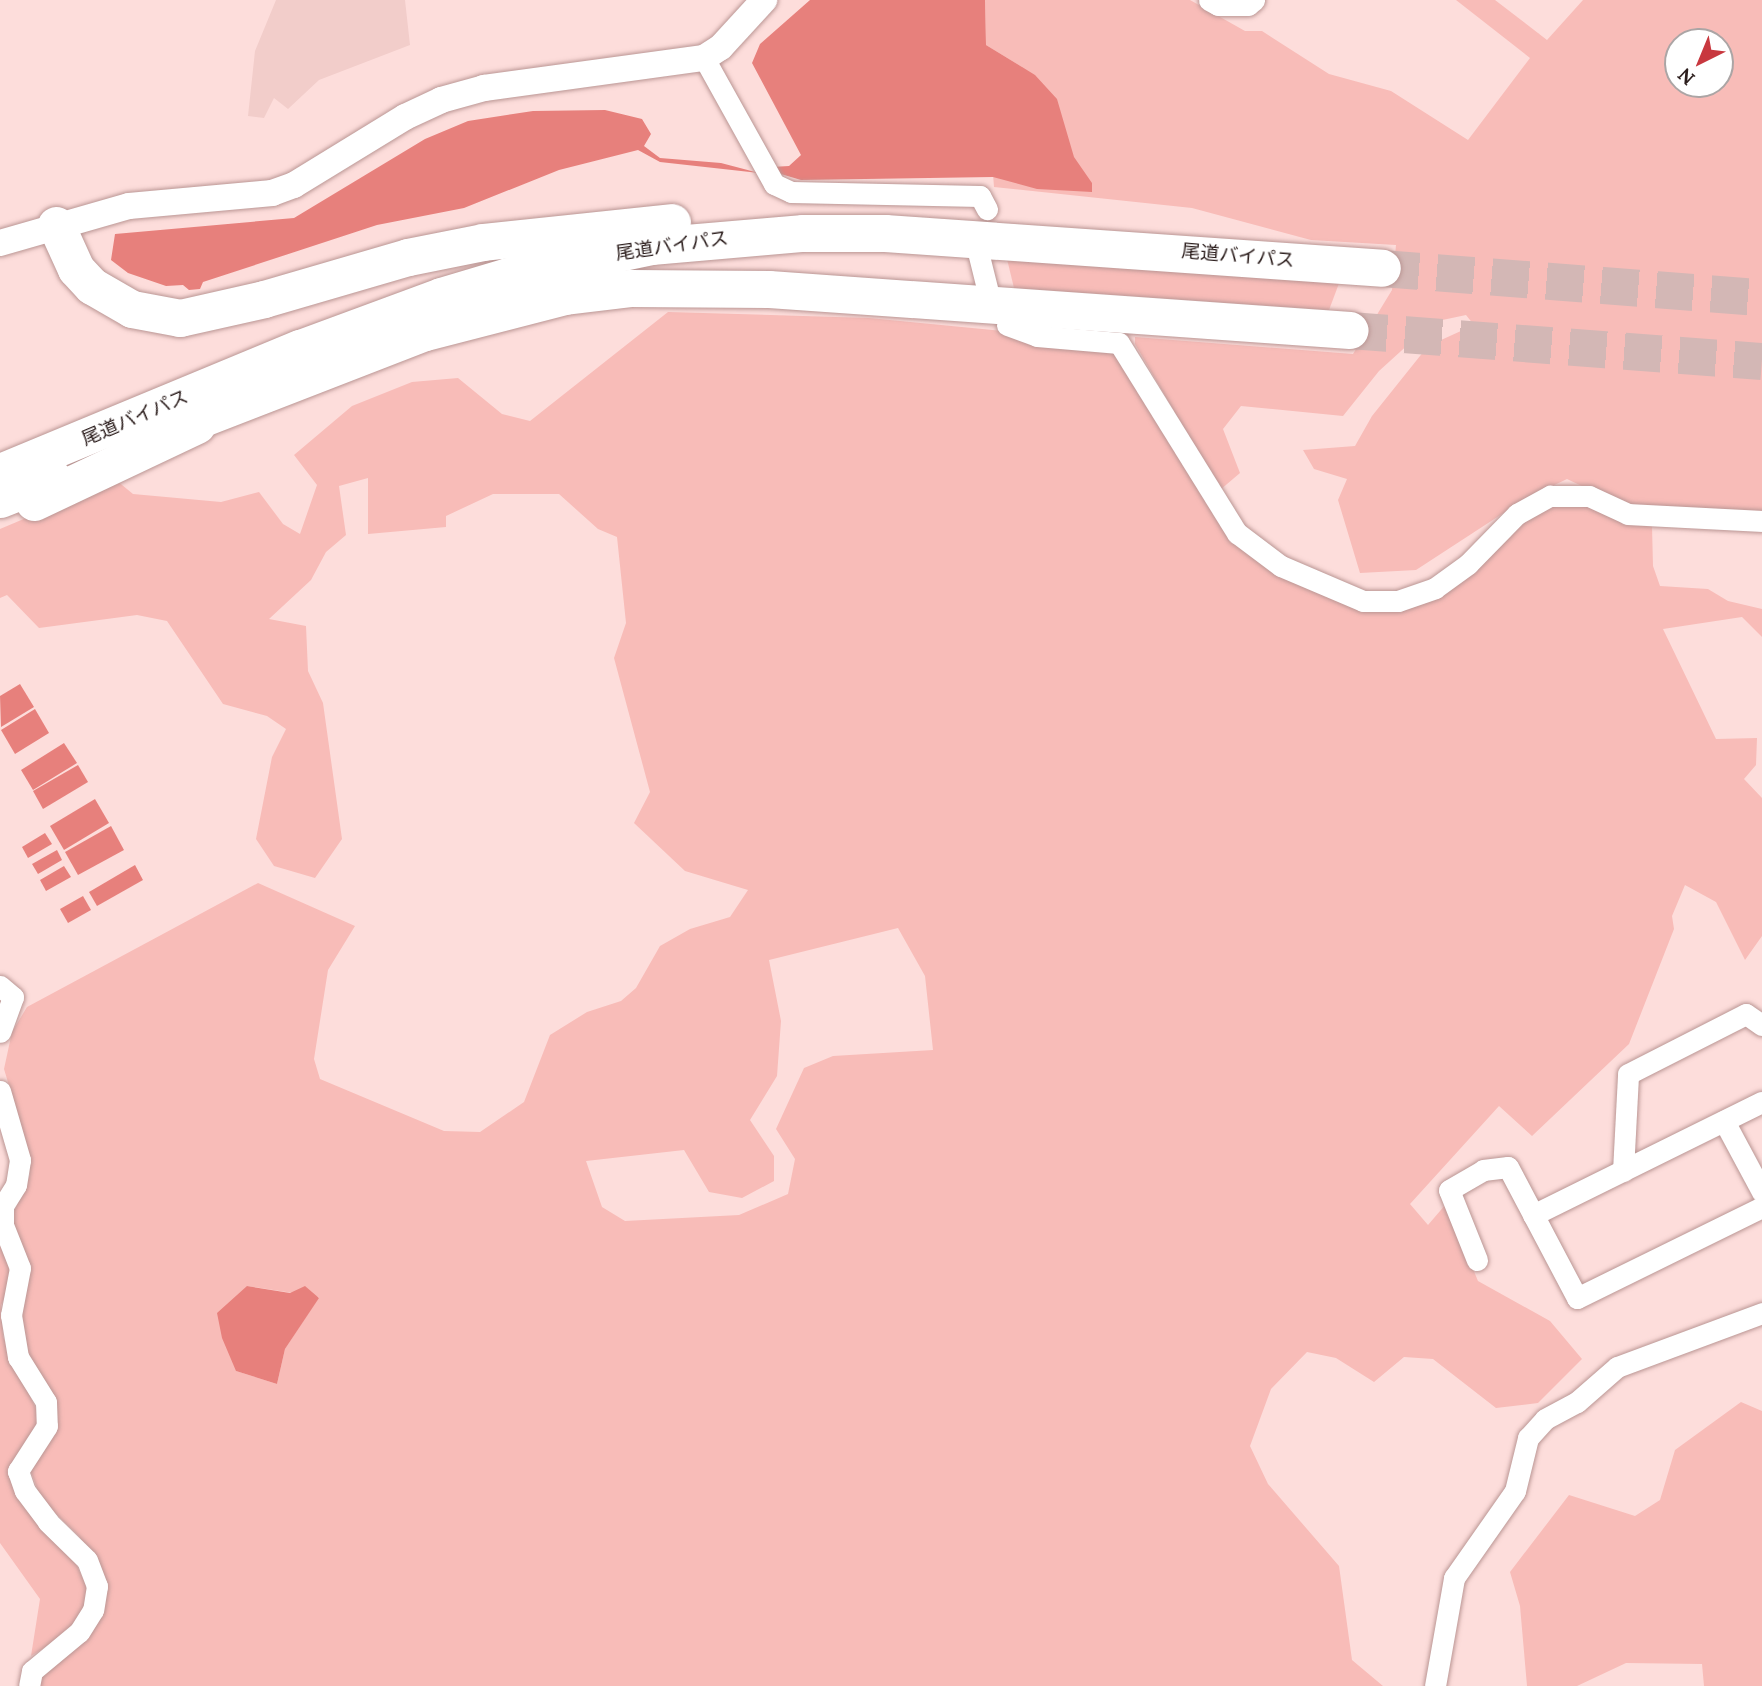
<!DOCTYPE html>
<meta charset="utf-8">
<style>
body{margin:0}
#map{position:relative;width:1762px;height:1686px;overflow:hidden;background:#fddddb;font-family:Lora,"Noto Sans JP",serif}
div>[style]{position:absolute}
.built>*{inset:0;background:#f2cdca}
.green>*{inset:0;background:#f8bcb8}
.water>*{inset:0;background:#e7807c}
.motorway-tunnel>*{height:37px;margin-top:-18.5px;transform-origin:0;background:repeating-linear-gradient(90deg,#d3b7b5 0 37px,transparent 0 55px)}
.roads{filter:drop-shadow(0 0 2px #ba9694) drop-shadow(0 0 2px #ba9694)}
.minor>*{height:21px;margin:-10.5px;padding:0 10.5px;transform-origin:10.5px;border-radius:10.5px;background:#fff}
.tertiary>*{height:26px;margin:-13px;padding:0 13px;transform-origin:13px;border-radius:13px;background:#fff}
.motorway>*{height:37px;margin:-18.5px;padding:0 18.5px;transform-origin:18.5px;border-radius:18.5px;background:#fff}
span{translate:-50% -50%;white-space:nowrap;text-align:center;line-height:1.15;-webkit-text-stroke:5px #fff;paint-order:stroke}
.street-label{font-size:19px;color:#2c1e1d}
.north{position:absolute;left:1664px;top:28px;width:70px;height:70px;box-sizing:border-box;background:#fff;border:2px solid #aba5a5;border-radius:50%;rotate:223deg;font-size:19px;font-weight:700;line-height:28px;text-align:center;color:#2c1e1d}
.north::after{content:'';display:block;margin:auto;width:24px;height:32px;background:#c8383f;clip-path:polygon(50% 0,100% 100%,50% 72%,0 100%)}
</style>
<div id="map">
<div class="built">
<i style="clip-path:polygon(276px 0,405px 0,410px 45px,319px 80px,288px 109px,274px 98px,264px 118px,248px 116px,255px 51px)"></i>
</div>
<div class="green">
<i style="clip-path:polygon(evenodd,985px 0,1190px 0,1245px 31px,1262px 31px,1329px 74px,1391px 91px,1468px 140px,1530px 58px,1456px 0,1495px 0,1547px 40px,1583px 0,1762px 0,1762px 512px,1620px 504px,1567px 479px,1525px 499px,1416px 570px,1360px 573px,1338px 500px,1347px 479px,1314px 469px,1303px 450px,1355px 446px,1372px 416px,1428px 346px,1474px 325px,1466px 315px,1433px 322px,1379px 371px,1343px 416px,1241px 406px,1223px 429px,1240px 473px,1220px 490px,1135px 344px,1135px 337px,1353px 354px,1392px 290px,1396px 245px,1311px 240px,1192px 208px,994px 187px,993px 174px,1022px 67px,986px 45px,985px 0,1678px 42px,1720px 42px,1720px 84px,1678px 84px,1678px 42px)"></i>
<i style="clip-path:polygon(1007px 259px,1341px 278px,1329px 310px,1014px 288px)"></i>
<i style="clip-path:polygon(evenodd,668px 312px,869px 318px,1003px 331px,1118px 350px,1208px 500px,1288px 576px,1370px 612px,1401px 608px,1521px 518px,1555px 501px,1590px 502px,1614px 519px,1652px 526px,1653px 566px,1660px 586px,1708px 589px,1728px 601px,1762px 609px,1762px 637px,1742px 617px,1663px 629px,1716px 739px,1757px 738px,1756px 765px,1744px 779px,1762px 798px,1762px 936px,1745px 960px,1716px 902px,1685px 885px,1672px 916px,1674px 929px,1629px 1044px,1532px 1136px,1499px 1106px,1410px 1204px,1428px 1225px,1446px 1204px,1478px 1281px,1550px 1321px,1582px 1359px,1538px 1403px,1496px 1408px,1433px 1359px,1404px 1357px,1374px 1382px,1336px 1358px,1307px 1352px,1271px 1389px,1250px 1446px,1268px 1484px,1339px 1566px,1352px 1660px,1383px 1686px,34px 1686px,107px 1588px,79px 1536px,41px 1499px,29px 1466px,57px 1414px,29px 1359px,20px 1330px,10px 1221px,30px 1175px,25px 1139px,4px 1069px,12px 1032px,27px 1007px,258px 883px,355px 926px,328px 970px,314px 1059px,320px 1079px,444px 1131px,480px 1132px,524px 1102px,550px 1035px,587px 1012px,621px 1001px,636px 988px,660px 946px,690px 929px,730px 917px,748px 890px,685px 871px,634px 823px,650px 792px,614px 658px,626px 623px,617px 537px,598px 529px,559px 494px,493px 494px,446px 516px,446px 527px,368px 534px,368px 478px,339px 486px,346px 535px,326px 552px,311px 580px,269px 619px,306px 626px,308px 671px,323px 703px,342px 839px,315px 878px,274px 866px,256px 839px,272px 757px,286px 729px,267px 716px,223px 704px,167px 621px,137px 615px,39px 628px,7px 595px,0 598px,0 529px,116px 480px,133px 494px,221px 502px,259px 492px,283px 524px,300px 534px,317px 485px,294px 455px,352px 406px,412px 382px,458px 378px,502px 414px,530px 421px,668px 312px,898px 928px,925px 976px,933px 1050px,833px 1056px,804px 1068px,776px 1129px,795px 1159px,788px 1194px,739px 1215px,625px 1221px,602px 1207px,586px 1161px,684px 1150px,709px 1192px,742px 1198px,774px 1181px,774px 1156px,750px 1120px,777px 1076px,781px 1021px,769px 960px,898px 928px,668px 312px,247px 1286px,319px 1297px,285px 1349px,277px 1384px,236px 1371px,247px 1286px)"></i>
<i style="clip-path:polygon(0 1244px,15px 1278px,1px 1305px,3px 1337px,41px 1420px,8px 1472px,76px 1564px,90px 1594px,82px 1624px,31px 1656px,40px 1599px,0 1543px)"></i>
<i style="clip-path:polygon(1741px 1402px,1762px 1411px,1762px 1686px,1704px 1686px,1702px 1664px,1626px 1663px,1577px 1686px,1527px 1686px,1520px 1606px,1510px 1572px,1569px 1495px,1635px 1516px,1660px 1500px,1675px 1450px)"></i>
</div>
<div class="water">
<i style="clip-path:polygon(810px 0,985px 0,986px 45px,1035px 75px,1057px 99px,1074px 157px,1092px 183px,1092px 192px,1037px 189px,993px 177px,801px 180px,774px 172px,772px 167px,789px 166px,801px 155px,752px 63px,760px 44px)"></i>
<i style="clip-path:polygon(605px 110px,642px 119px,651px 134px,644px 146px,660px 158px,721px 163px,759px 173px,660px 162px,638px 150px,559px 170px,464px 208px,377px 225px,203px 282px,200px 289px,189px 290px,183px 285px,166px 286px,128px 273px,111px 260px,115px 234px,294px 218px,425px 139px,468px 121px,533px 111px)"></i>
<i style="clip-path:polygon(20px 684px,34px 707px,1px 727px,0 696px)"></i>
<i style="clip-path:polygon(35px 709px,49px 733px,15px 754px,1px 730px)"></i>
<i style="clip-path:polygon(64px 743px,77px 763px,33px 790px,21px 770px)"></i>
<i style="clip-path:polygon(78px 765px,88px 782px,43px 809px,33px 791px)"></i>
<i style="clip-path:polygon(95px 799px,109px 823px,64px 850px,50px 826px)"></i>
<i style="clip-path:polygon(111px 826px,124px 850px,78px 875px,65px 852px)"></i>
<i style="clip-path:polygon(45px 833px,52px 844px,28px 858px,22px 847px)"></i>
<i style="clip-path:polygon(57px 850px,62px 860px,38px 874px,32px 864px)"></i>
<i style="clip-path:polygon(135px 865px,143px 880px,97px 906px,89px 892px)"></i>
<i style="clip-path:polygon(64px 866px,71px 877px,46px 891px,40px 880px)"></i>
<i style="clip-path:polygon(83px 896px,91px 910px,68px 923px,60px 909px)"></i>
<i style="clip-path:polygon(247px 1286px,290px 1293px,305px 1286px,319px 1298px,285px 1349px,277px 1384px,236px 1371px,222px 1338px,217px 1313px)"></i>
</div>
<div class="motorway-tunnel">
<i style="left:1382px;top:268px;width:381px;rotate:4.4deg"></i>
<i style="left:1350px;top:330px;width:413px;rotate:4.3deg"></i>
</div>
<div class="roads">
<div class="minor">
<i style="left:1209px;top:0;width:10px;rotate:29deg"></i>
<i style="left:1218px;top:5px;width:30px"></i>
<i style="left:1248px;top:5px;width:8px;rotate:-40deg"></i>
<i style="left:704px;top:58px;width:144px;rotate:60.9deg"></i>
<i style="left:774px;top:184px;width:19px;rotate:25deg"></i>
<i style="left:791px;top:192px;width:189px;rotate:1.2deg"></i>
<i style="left:980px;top:196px;width:15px;rotate:62deg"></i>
<i style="left:978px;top:252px;width:38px;rotate:76deg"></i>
<i style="left:1007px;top:325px;width:32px;rotate:20deg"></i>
<i style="left:1037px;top:336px;width:82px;rotate:4.9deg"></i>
<i style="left:1119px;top:343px;width:224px;rotate:58.2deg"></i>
<i style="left:1237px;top:533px;width:55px;rotate:36.9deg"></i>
<i style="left:1281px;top:566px;width:89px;rotate:23.1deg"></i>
<i style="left:1363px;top:601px;width:35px"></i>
<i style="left:1398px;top:601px;width:39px;rotate:-19deg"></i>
<i style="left:1435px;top:588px;width:41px;rotate:-36deg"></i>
<i style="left:1468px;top:564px;width:70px;rotate:-45.6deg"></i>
<i style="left:1517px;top:514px;width:38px;rotate:-29deg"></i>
<i style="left:1550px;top:496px;width:39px"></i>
<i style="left:1589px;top:496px;width:43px;rotate:24.8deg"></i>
<i style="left:1628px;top:514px;width:134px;rotate:3deg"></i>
<i style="left:0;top:986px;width:17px;rotate:40deg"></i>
<i style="left:13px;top:997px;width:37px;rotate:110deg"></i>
<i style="left:0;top:1091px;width:72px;rotate:73.8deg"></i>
<i style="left:20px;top:1160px;width:25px;rotate:99deg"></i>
<i style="left:16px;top:1185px;width:25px;rotate:122deg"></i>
<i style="left:3px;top:1206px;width:19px;rotate:90deg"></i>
<i style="left:3px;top:1225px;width:46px;rotate:68.4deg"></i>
<i style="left:20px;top:1268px;width:48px;rotate:100.8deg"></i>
<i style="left:11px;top:1315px;width:43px;rotate:80.5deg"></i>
<i style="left:18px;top:1357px;width:53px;rotate:58.1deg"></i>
<i style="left:46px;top:1402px;width:24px;rotate:88deg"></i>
<i style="left:47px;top:1426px;width:54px;rotate:122.8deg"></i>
<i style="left:18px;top:1471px;width:21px;rotate:71deg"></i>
<i style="left:25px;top:1491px;width:39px;rotate:53deg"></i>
<i style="left:48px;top:1522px;width:54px;rotate:44.3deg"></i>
<i style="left:87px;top:1560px;width:28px;rotate:69deg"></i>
<i style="left:97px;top:1586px;width:24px;rotate:99deg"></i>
<i style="left:93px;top:1610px;width:26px;rotate:122deg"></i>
<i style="left:79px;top:1632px;width:61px;rotate:140.3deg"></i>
<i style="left:32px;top:1671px;width:15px;rotate:101deg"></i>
<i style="left:1724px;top:1121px;width:81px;rotate:61.8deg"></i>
<i style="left:1623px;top:1171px;width:97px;rotate:-87deg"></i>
<i style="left:1628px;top:1074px;width:132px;rotate:-27deg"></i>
<i style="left:1746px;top:1014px;width:19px;rotate:35deg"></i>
<i style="left:1533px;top:1215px;width:255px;rotate:-26.3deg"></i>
<i style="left:1477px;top:1260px;width:75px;rotate:-111.8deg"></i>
<i style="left:1449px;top:1190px;width:39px;rotate:-30deg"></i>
<i style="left:1483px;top:1170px;width:25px;rotate:-7deg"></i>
<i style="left:1508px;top:1167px;width:148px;rotate:62.2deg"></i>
<i style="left:1577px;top:1298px;width:206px;rotate:-26.2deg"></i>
<i style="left:1435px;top:1686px;width:110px;rotate:-80deg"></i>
<i style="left:1454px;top:1578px;width:106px;rotate:-55deg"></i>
<i style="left:1515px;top:1491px;width:55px;rotate:-76.2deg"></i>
<i style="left:1528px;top:1438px;width:25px;rotate:-48deg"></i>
<i style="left:1545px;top:1419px;width:36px;rotate:-28deg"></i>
<i style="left:1577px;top:1402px;width:53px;rotate:-41.2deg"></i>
<i style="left:1617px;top:1367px;width:155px;rotate:-20.4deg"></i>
</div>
<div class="tertiary">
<i style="left:0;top:243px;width:134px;rotate:-16deg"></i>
<i style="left:129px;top:206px;width:144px;rotate:-5.2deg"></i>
<i style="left:272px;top:193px;width:23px;rotate:-20deg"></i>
<i style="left:294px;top:185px;width:130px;rotate:-31.5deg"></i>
<i style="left:405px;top:117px;width:40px;rotate:-25deg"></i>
<i style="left:441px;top:100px;width:45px;rotate:-15.6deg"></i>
<i style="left:484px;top:88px;width:222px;rotate:-7.8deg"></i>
<i style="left:704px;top:58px;width:20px;rotate:-33deg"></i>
<i style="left:721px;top:47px;width:64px;rotate:-47.5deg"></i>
</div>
<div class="motorway">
<i style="left:56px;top:225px;width:48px;rotate:65.6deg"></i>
<i style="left:76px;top:269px;width:23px;rotate:47deg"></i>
<i style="left:92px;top:286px;width:46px;rotate:29.9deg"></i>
<i style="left:132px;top:309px;width:49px;rotate:10.6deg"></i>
<i style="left:180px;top:318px;width:86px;rotate:-12.7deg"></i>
<i style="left:264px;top:299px;width:150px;rotate:-16.3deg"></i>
<i style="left:408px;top:257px;width:76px;rotate:-11.3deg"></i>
<i style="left:483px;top:242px;width:190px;rotate:-6deg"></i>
<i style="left:172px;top:430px;width:271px;rotate:-21.2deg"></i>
<i style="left:425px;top:332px;width:145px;rotate:-14.4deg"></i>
<i style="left:565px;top:296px;width:65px;rotate:-7deg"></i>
<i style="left:630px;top:288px;width:139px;rotate:0.4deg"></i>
<i style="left:769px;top:289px;width:582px;rotate:4.04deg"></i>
<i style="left:0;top:472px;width:325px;rotate:-22.5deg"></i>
<i style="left:300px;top:348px;width:150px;rotate:-20.2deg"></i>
<i style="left:441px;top:296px;width:70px;rotate:-16.6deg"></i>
<i style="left:508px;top:276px;width:146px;rotate:-11.8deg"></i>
<i style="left:651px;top:246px;width:153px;rotate:-4.9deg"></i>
<i style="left:803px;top:233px;width:82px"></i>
<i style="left:885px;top:233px;width:498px;rotate:4deg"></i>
<i style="left:0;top:499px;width:57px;rotate:-21.6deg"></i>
<i style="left:34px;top:502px;width:180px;rotate:-25.3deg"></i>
</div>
</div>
<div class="street-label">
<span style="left:672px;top:246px;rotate:-8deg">尾道バイパス</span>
<span style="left:1238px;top:256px;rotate:5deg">尾道バイパス</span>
<span style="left:135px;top:418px;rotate:-23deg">尾道バイパス</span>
</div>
<div class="north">N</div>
</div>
